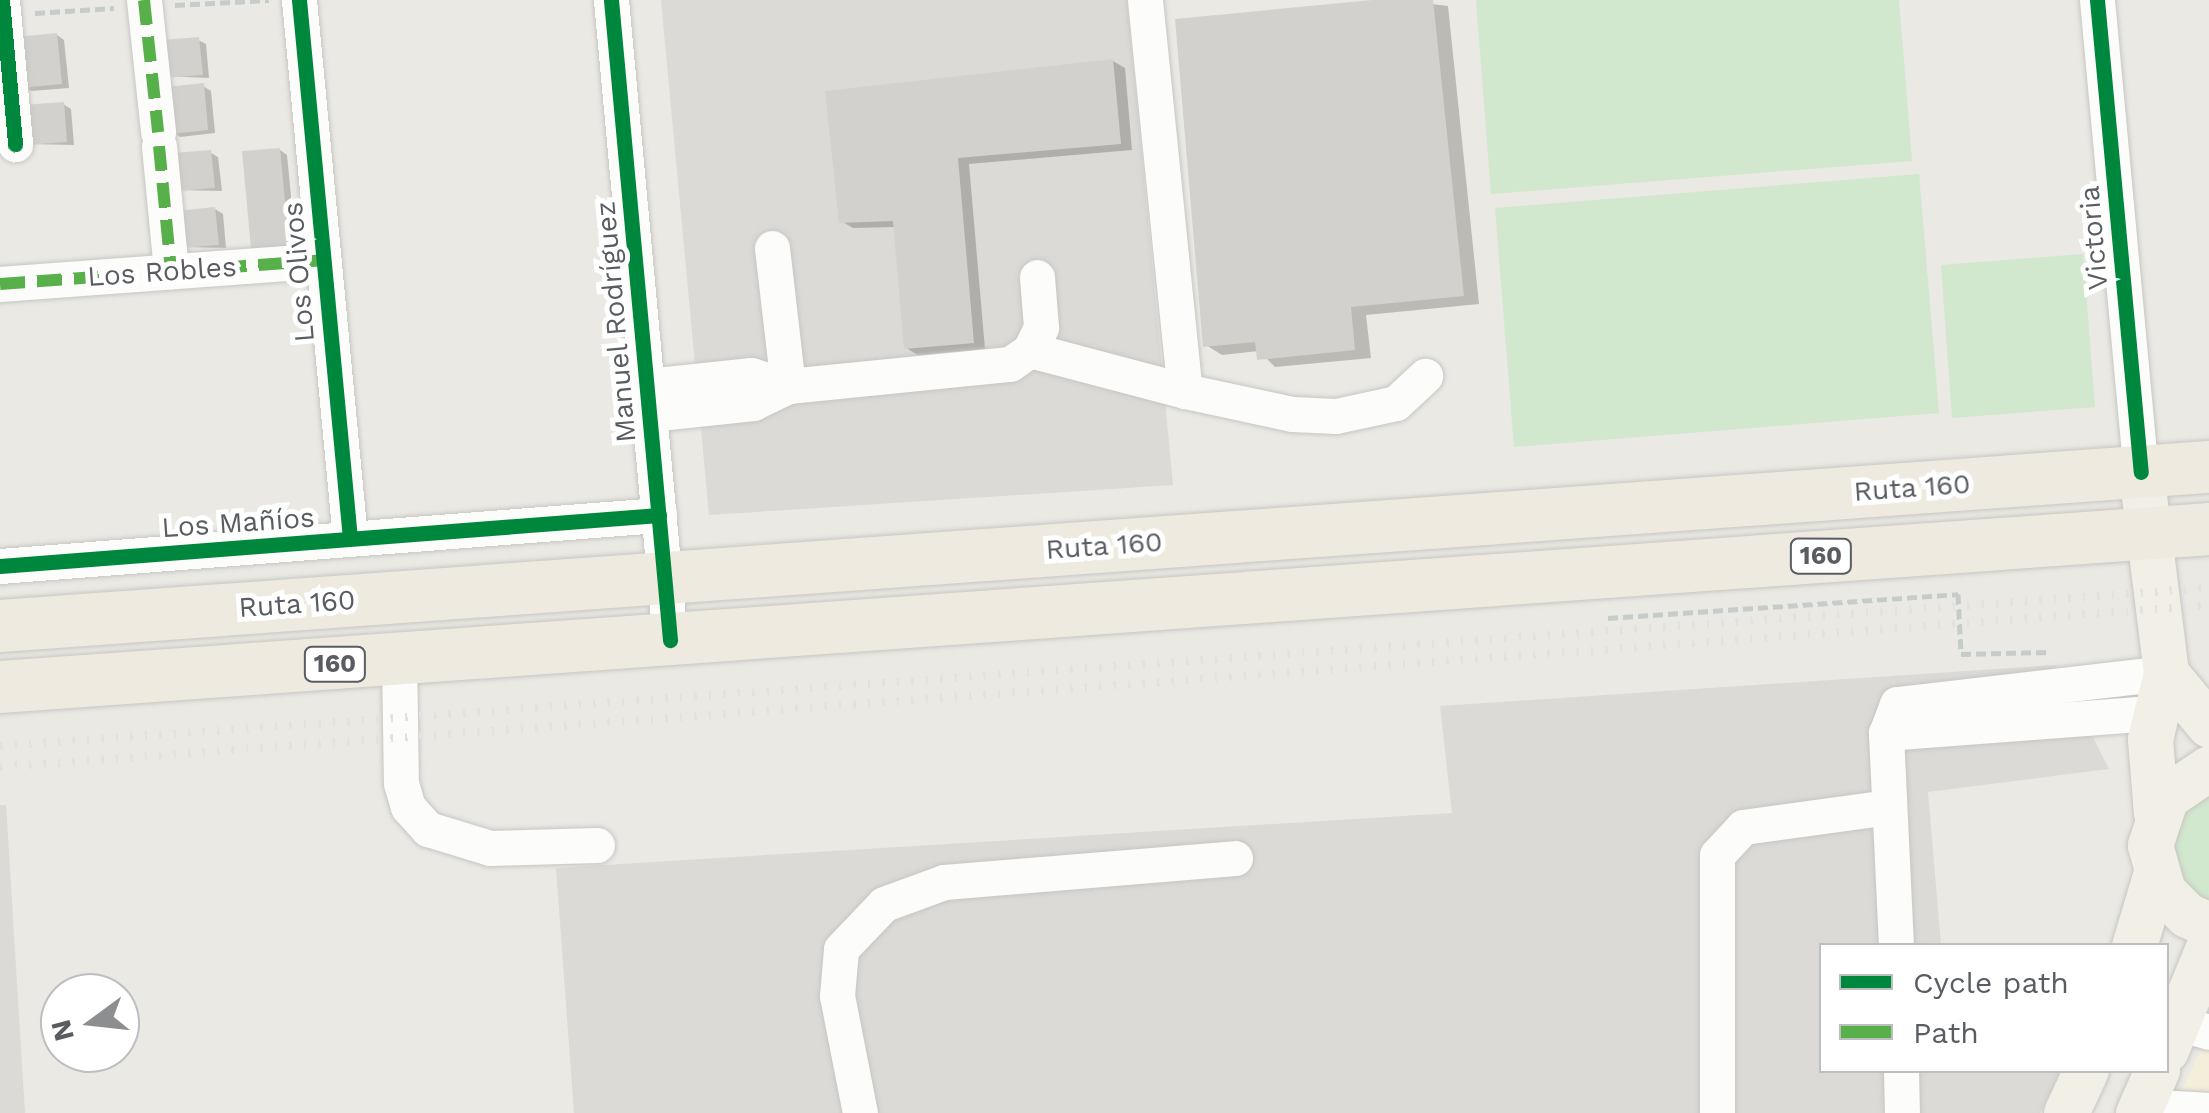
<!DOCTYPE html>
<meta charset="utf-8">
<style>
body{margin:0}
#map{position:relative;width:2209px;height:1113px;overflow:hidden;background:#eae9e3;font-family:"Work Sans",sans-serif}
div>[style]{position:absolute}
.commercial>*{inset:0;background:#f5eedb}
.industrial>*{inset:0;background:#dcdad6}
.green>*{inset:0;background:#d1e7ce}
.shadow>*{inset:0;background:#0003}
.building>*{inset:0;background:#d3d1ce}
.path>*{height:5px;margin-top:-2.5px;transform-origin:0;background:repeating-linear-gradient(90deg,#c6ccc9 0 10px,transparent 0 15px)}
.roads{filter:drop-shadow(0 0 2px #c6c6c4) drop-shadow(0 0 2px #c6c6c4)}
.minor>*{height:35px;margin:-17.5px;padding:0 17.5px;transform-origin:17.5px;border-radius:17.5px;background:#fcfcfb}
.major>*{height:45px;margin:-22.5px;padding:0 22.5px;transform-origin:22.5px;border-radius:22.5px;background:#f2f0e6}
.highway>*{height:52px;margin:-26px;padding:0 26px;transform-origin:26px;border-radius:26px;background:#eeeadf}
.rail>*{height:8px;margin-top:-4px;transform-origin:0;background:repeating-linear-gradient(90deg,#e2e2e1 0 2.5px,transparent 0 14.5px)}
.quiet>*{height:12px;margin-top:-6px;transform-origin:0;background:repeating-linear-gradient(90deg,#58b04a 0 25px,transparent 0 37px)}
.cycleway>*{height:15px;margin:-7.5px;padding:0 7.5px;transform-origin:7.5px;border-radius:7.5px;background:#00873e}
span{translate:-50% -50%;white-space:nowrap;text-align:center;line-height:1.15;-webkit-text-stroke:10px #fff;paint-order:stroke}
.shield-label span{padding:2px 8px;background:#fff;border:2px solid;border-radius:8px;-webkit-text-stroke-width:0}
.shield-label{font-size:25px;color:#595d62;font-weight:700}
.street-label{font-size:28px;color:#595d62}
.legend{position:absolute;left:1819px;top:943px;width:350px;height:130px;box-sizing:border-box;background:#fff;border:2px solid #bdbec0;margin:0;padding:12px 18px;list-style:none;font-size:30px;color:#595d62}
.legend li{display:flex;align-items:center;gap:20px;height:50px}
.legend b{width:50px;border:2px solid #bdbec0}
.north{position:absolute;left:40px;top:973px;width:100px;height:100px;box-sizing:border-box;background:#fff;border:2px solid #bdbec0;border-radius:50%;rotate:255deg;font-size:28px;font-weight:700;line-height:40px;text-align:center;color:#595d62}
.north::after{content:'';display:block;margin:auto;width:35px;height:45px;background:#8c8e8f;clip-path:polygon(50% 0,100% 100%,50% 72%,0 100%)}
</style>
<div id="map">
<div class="commercial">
<i style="clip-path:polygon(2209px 1031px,2209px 1113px,2172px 1113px)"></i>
</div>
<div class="industrial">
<i style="clip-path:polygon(661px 0,1127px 0,1173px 485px,709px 515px)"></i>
<i style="clip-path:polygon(2056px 665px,2109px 769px,1928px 792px,1941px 945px,1822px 946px,1822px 1070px,2061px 1071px,2040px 1113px,574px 1113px,556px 868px,1452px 813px,1440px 706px)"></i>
<i style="clip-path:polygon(0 805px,6px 805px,25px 1113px,0 1113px)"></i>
</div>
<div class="green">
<i style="clip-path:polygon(1476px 0,1899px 0,1912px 161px,1491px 194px)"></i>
<i style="clip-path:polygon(1919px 174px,1939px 413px,1514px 447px,1495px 208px)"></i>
<i style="clip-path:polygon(2083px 254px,2095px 407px,1952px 418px,1941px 265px)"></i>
<i style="clip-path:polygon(2209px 786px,2209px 906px,2191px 896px,2169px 862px,2172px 822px)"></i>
</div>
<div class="shadow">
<i style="clip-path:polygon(1399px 0,1448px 6px,1479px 304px,1366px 315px,1371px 358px,1275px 367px,1259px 351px,1222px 355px,1206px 345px)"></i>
<i style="clip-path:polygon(57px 35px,64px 40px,69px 88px,31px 91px,23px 87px)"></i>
<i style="clip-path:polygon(198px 40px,206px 44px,209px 78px,166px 76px)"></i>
<i style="clip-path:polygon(1113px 61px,1125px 68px,1132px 150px,969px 164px,985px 349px,918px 355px,906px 348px,896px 227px,853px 228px,841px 221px)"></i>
<i style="clip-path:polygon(203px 86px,211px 91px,215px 133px,180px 137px,172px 132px)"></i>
<i style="clip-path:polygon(63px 104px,71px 109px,74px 145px,28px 144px)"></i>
<i style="clip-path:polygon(280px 150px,287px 155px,297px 258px,262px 262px)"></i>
<i style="clip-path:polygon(211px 153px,218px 157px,222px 191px,179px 190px)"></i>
<i style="clip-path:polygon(215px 209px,223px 214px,226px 248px,183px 247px)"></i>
</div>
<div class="building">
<i style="clip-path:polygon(1372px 0,1433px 0,1464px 296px,1351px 307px,1355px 350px,1257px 360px,1255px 342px,1203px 347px,1175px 19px)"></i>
<i style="clip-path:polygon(57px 33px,62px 84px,21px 88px,16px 37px)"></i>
<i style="clip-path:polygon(199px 37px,203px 75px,164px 78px,161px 40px)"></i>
<i style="clip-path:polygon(1113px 59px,1121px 144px,958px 158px,974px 343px,904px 349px,893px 221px,839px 223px,825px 91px)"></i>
<i style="clip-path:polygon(204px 83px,208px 130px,170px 134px,166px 87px)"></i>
<i style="clip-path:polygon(64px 102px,67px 142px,26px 145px,22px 105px)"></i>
<i style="clip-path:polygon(280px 148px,290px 255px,252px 259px,242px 151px)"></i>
<i style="clip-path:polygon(211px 150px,215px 188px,176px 191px,173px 153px)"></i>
<i style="clip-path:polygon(215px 207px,219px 245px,180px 248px,177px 211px)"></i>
</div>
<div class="path">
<i style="left:175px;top:5px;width:94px;rotate:-3deg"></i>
<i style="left:35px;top:13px;width:79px;rotate:-3.6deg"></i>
<i style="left:1608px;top:618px;width:351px;rotate:-3.9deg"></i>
<i style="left:1958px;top:594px;width:60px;rotate:87.1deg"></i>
<i style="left:1961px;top:654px;width:87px;rotate:-1.3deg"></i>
</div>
<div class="roads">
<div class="minor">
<i style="left:2px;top:0;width:145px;rotate:84.8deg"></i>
<i style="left:144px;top:0;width:133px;rotate:83.9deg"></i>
<i style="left:299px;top:0;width:541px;rotate:84.59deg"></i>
<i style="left:611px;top:0;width:643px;rotate:84.73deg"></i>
<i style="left:1145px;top:0;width:393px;rotate:84.2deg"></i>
<i style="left:1185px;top:391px;width:109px;rotate:12.1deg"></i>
<i style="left:1292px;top:414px;width:44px;rotate:2.6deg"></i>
<i style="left:1336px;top:416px;width:61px;rotate:-12.2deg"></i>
<i style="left:1396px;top:403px;width:40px;rotate:-43deg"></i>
<i style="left:2097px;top:0;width:474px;rotate:84.7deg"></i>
<i style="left:159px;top:146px;width:126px;rotate:84.5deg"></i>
<i style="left:772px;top:248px;width:139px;rotate:83.4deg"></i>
<i style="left:0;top:284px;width:324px;rotate:-4.2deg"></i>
<i style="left:1030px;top:350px;width:160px;rotate:14.8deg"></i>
<i style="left:647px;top:386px;width:105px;rotate:-6deg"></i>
<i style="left:751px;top:375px;width:39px;rotate:17deg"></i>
<i style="left:649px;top:414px;width:105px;rotate:-6deg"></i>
<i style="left:753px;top:403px;width:39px;rotate:-26deg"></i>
<i style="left:788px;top:386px;width:223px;rotate:-5.7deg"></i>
<i style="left:1010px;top:364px;width:24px;rotate:-35deg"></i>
<i style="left:1030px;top:350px;width:25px;rotate:-64deg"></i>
<i style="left:1041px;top:327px;width:50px;rotate:-94.6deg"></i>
<i style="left:0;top:566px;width:661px;rotate:-4.43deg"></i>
<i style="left:399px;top:659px;width:124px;rotate:89.1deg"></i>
<i style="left:401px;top:783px;width:25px;rotate:74deg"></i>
<i style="left:408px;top:807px;width:30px;rotate:48deg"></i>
<i style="left:428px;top:829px;width:65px;rotate:17deg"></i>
<i style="left:490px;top:848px;width:107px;rotate:-1.6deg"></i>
<i style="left:1886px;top:733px;width:269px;rotate:-4.3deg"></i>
<i style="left:1896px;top:946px;width:213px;rotate:-92.7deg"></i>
<i style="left:1886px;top:733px;width:31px;rotate:-69deg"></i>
<i style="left:1897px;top:704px;width:271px;rotate:-6.6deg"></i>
<i style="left:2178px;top:1023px;width:32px;rotate:16deg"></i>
<i style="left:1901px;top:1070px;width:43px;rotate:88.7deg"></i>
<i style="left:2141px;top:1106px;width:68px;rotate:3.4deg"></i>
<i style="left:860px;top:1113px;width:119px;rotate:-101.1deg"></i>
<i style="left:837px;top:996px;width:47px;rotate:-85.1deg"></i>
<i style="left:841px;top:949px;width:62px;rotate:-46.3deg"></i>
<i style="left:884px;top:904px;width:64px;rotate:-20.1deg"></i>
<i style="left:944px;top:882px;width:292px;rotate:-4.7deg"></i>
<i style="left:1717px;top:1113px;width:258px;rotate:-90deg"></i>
<i style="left:1717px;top:855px;width:38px;rotate:-47deg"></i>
<i style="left:1743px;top:827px;width:147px;rotate:-7.8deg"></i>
</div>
<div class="major">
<i style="left:2141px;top:472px;width:203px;rotate:82.9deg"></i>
<i style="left:2166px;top:673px;width:68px;rotate:103.6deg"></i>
<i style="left:2150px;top:739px;width:74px;rotate:85.4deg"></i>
<i style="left:2166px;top:673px;width:67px;rotate:50.4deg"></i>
<i style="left:2209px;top:768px;width:52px;rotate:146deg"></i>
<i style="left:2166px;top:797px;width:51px;rotate:108.4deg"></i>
<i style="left:2150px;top:845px;width:48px;rotate:74.2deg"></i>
<i style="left:2163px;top:891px;width:34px;rotate:45deg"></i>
<i style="left:2187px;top:915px;width:24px;rotate:24deg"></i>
<i style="left:2134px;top:946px;width:73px;rotate:-73.3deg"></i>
<i style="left:2166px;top:1050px;width:113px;rotate:-67.7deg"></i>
<i style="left:2066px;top:1113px;width:47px;rotate:-65.1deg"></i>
<i style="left:2138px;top:1113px;width:47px;rotate:-66.2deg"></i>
</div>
<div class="highway">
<i style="left:0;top:626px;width:2215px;rotate:-4.12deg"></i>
<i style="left:0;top:687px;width:2215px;rotate:-4.09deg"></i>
</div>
</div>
<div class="rail">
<i style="left:0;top:746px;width:2215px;rotate:-4.09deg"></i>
<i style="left:0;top:767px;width:2215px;rotate:-4.19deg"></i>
</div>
<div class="quiet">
<i style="left:144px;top:0;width:133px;rotate:83.9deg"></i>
<i style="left:159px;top:146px;width:126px;rotate:84.5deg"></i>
<i style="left:0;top:284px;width:324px;rotate:-4.2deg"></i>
</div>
<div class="cycleway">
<i style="left:2px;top:0;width:145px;rotate:84.8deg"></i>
<i style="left:299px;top:0;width:541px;rotate:84.59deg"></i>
<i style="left:611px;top:0;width:643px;rotate:84.73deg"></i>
<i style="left:2097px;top:0;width:474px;rotate:84.7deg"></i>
<i style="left:0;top:566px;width:661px;rotate:-4.43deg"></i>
</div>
<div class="shield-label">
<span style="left:1821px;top:556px">160</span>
<span style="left:335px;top:664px">160</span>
</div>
<div class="street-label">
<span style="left:2094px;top:238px;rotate:-95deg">Victoria</span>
<span style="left:162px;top:272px;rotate:-4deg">Los Robles</span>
<span style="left:299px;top:272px;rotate:-95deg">Los Olivos</span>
<span style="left:616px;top:322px;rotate:-95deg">Manuel Rodríguez</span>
<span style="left:1912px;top:488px;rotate:-4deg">Ruta 160</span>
<span style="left:238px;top:523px;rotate:-4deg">Los Mañíos</span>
<span style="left:1104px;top:546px;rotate:-4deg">Ruta 160</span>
<span style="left:297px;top:604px;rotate:-4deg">Ruta 160</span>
</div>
<ul class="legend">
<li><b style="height:12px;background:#00873e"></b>Cycle path</li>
<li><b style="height:12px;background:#58b04a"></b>Path</li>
</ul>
<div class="north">N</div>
</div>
